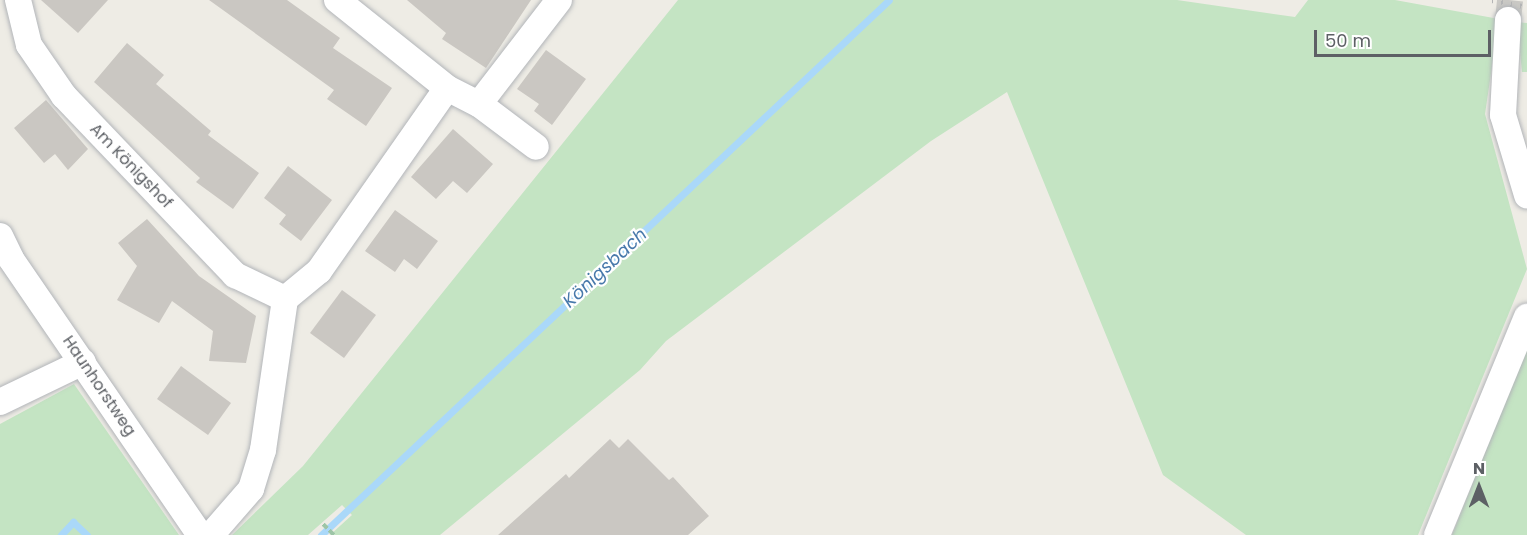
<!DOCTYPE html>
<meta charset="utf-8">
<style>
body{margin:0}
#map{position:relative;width:1527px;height:535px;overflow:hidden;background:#eeece5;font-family:Poppins,sans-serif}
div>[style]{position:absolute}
.green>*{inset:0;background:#c4e4c3}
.stream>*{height:7px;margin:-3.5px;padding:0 3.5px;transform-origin:3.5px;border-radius:3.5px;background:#aad8f9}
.building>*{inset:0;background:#cac7c2}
.minor-tunnel>*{height:26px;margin-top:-13px;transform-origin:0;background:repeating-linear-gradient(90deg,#cac9c5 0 26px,transparent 0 39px)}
.path>*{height:4px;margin-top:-2px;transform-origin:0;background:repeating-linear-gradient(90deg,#9dc5a7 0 6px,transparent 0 9px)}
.roads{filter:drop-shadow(0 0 2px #b2b5b9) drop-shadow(0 0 2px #b2b5b9)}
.minor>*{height:26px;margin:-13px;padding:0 13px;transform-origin:13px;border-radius:13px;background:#fff}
.rail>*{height:4.5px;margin-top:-2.25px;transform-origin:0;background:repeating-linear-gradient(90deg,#b3b4b5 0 1.5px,transparent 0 9.5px)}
span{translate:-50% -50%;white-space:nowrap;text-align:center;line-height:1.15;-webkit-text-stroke:4.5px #fff;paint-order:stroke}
.street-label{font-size:16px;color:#5d6065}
.water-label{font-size:18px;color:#4879ab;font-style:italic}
.north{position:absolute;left:1449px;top:457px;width:60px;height:60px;-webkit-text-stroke:4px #fff;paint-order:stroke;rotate:0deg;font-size:16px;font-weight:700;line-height:24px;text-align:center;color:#5d6065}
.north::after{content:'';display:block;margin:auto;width:21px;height:27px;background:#5d6065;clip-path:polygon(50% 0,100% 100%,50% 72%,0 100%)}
.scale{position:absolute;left:1314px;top:30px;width:177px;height:27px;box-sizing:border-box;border:3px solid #5d6065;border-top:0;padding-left:8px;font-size:18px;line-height:21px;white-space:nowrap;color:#5d6065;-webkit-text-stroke:4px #fff;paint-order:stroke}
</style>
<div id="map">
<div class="green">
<i style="clip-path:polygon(678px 0,1177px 0,1295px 17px,1308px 0,1395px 0,1499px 19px,1485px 114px,1527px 269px,1418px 535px,1246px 535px,1163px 475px,1007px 92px,931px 141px,666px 341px,640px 370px,440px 535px,330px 535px,352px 515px,342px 505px,308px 535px,232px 535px,303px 466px)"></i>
<i style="clip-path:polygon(1517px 22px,1527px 23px,1527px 72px,1522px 72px)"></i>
<i style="clip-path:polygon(1527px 348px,1527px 535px,1452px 535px)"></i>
<i style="clip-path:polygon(74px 384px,179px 535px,0 535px,0 424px)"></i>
</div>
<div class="stream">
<i style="left:61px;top:535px;width:18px;rotate:-47deg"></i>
<i style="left:73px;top:522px;width:19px;rotate:43deg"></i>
<i style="left:321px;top:535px;width:780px;rotate:-43.29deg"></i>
</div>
<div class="building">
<i style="clip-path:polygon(41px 0,108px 0,78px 33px)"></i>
<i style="clip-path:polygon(209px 0,287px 0,340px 38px,333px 48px,392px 88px,366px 126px,327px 99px,334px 90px)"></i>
<i style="clip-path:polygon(407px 0,531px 0,486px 68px,442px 39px,446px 33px)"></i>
<i style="clip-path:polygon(127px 43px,164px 75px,156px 84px,211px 131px,208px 135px,259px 173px,233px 209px,196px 182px,200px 178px,94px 82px)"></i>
<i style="clip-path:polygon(546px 50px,586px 79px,552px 125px,534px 111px,539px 104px,517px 89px)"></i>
<i style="clip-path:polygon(46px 100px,88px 149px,68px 170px,55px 154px,44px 163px,14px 128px)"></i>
<i style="clip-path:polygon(453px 129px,493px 164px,467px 193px,453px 181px,436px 199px,411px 177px)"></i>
<i style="clip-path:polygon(288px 166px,332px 200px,301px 241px,279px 224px,286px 215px,264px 198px)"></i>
<i style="clip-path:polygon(395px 210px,438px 241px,417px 269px,404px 259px,395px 272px,365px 251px)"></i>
<i style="clip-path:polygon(147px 219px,199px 276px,256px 316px,246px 363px,209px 361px,213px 331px,172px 301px,159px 323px,117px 300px,137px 266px,118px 243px)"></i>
<i style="clip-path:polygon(342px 290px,376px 315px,344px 358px,310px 333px)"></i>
<i style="clip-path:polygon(181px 366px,231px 403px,208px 435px,157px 399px)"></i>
<i style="clip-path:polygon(610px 439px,619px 448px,628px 439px,669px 480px,673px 477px,709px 516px,688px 535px,498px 535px,566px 474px,569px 478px)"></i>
</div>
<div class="minor-tunnel">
<i style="left:1508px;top:20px;width:20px;rotate:-84deg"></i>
</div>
<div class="path">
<i style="left:323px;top:524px;width:16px;rotate:45deg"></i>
</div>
<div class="roads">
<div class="minor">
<i style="left:18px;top:0;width:46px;rotate:76.3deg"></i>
<i style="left:29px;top:45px;width:62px;rotate:55.5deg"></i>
<i style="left:64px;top:96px;width:248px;rotate:46.3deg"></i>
<i style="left:235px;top:275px;width:55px;rotate:25.6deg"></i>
<i style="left:1508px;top:20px;width:95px;rotate:93deg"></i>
<i style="left:1503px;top:115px;width:84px;rotate:73.3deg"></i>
<i style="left:447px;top:88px;width:36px;rotate:27deg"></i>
<i style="left:479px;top:104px;width:131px;rotate:-52.4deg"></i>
<i style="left:479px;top:104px;width:71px;rotate:37deg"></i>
<i style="left:0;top:236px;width:25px;rotate:64deg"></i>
<i style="left:11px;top:259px;width:335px;rotate:55.6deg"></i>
<i style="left:0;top:402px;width:92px;rotate:-25.7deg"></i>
<i style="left:211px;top:535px;width:61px;rotate:-49deg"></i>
<i style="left:251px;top:489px;width:41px;rotate:-72.9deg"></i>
<i style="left:263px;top:450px;width:153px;rotate:-81.7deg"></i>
<i style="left:285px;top:299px;width:44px;rotate:-39.5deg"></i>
<i style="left:319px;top:271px;width:223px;rotate:-55deg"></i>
<i style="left:447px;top:88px;width:141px;rotate:-141.3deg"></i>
<i style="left:1437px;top:535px;width:236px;rotate:-67.6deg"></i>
</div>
</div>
<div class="rail">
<i style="left:1492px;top:0;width:36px;rotate:11deg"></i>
</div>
<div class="street-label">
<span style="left:131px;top:166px;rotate:46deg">Am Königshof</span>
<span style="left:99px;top:386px;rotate:56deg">Haunhorstweg</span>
</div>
<div class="water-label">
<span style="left:605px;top:268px;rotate:-43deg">Königsbach</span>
</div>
<div class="north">N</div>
<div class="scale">50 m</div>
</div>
